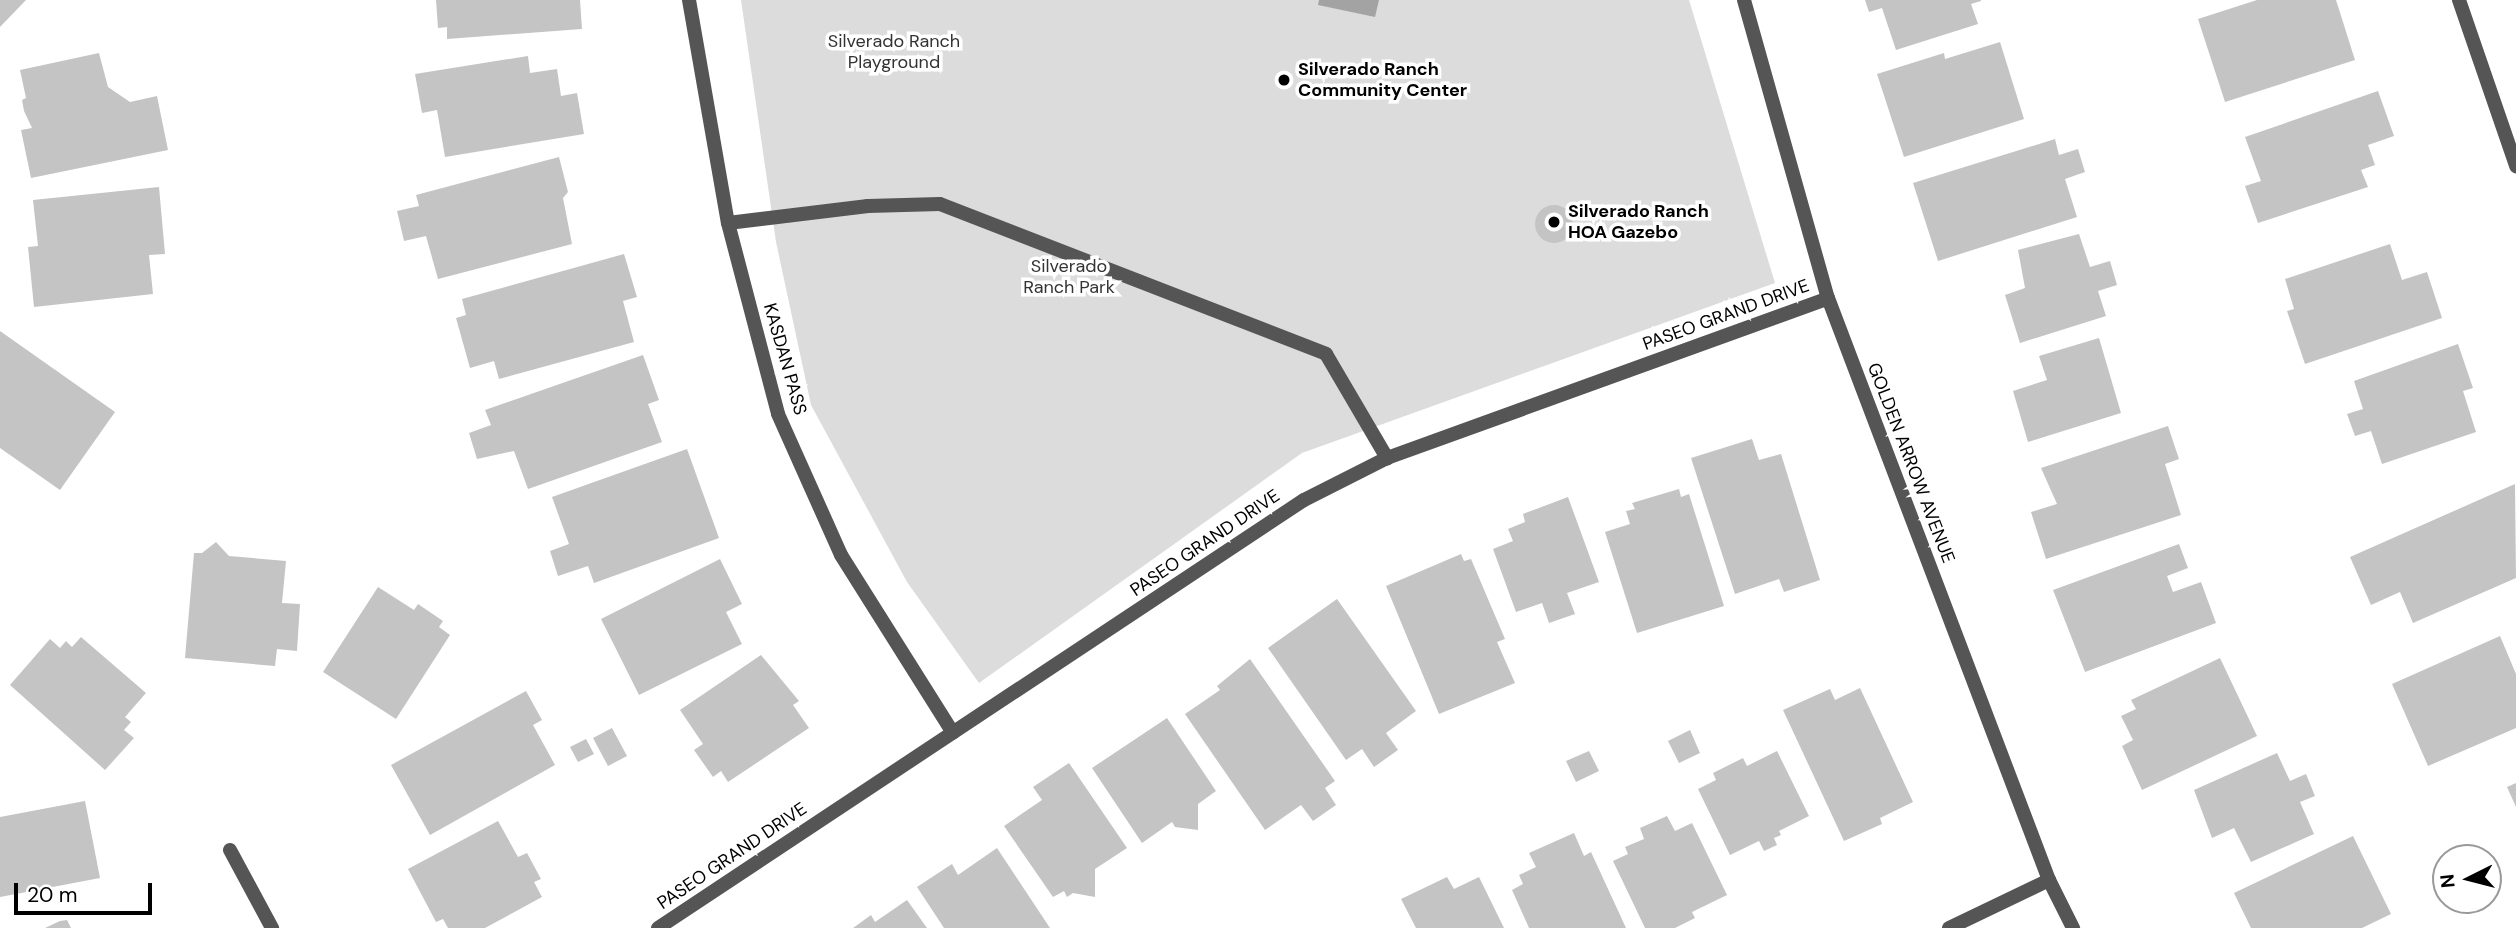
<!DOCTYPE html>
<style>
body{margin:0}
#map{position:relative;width:2516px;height:928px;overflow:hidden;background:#fff;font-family:"DM Sans",sans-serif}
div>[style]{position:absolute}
.green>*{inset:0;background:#dcdcdc}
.water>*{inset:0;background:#a3a3a3}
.building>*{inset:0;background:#c4c4c4}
.round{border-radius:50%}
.service>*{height:14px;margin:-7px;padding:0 7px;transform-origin:7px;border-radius:7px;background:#555}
.minor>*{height:14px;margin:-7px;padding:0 7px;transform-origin:7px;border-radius:7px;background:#555}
.dots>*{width:19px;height:19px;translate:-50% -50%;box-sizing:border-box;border:4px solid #fff;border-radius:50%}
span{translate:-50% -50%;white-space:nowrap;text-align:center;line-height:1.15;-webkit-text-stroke:7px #fff;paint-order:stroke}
.park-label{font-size:18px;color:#333}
.poi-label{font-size:18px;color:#000;font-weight:700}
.left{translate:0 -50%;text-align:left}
.street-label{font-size:18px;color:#000}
.north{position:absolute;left:2432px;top:844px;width:70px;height:70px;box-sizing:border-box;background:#fff;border:2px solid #999;border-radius:50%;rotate:264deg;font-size:19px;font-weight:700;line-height:28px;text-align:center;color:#000}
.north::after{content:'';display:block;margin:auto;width:24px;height:32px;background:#000;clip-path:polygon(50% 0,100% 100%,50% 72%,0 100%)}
.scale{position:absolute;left:14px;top:883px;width:138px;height:32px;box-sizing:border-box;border:4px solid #000;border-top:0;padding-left:9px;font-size:21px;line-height:24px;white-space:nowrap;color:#000;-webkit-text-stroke:5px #fff;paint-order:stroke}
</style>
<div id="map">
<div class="green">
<i style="clip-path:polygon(741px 0,1689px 0,1775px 283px,1302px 453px,979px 683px,907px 582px,811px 405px,776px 242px)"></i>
</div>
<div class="water">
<i style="clip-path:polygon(1319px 0,1379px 0,1375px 17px,1318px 5px)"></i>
</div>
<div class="building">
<i style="clip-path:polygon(0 0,26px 0,0 27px)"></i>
<i style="clip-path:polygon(436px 0,580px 0,582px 29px,447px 39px,447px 27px,438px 28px)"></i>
<i style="clip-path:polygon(1865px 0,1981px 0,1981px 1px,1971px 4px,1978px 24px,1896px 50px,1882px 8px,1869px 12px)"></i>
<i style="clip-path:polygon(2257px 0,2336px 0,2355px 60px,2225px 102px,2198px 19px)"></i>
<i style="clip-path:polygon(2000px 42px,2024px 119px,1904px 157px,1877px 74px,1944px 53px,1945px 59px)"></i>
<i style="clip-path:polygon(99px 53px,108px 87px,130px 102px,157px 96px,168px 150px,31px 178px,21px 130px,32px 128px,24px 111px,22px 100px,26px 98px,20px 70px)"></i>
<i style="clip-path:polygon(528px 56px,530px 73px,557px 69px,561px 96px,577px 93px,584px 134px,445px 157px,437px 110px,422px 113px,415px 74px)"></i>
<i style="clip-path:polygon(2378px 91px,2394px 136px,2368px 145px,2375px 165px,2361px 170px,2368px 187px,2258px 223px,2245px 186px,2261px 181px,2245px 137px)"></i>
<i style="clip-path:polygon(2055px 139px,2059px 155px,2078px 149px,2085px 172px,2065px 179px,2077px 217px,1938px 261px,1913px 183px)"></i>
<i style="clip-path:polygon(559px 157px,568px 192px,563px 198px,572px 244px,438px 279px,426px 236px,404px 241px,397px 211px,419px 206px,416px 195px)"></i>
<i style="clip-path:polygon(159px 187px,165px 254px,149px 255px,153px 294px,34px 307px,28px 247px,38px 246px,33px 200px)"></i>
<i class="round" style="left:1535px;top:205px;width:38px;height:38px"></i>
<i style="clip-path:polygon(2079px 234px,2090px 267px,2110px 261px,2117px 285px,2098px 291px,2106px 316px,2020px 343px,2005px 295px,2025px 288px,2018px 250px)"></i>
<i style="clip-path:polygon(2390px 244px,2402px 280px,2427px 272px,2442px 318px,2305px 364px,2287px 311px,2294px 309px,2285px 279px)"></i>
<i style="clip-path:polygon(624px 254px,637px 297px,623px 301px,634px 342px,499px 379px,494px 361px,470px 368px,456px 318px,466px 315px,462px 299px)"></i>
<i style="clip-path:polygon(0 331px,115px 412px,60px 490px,0 448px)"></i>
<i style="clip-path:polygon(2099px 338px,2121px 413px,2028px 442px,2013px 391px,2047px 380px,2039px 356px)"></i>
<i style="clip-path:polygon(2458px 344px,2473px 388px,2463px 391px,2476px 432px,2382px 464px,2371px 431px,2355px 436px,2347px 414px,2363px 409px,2354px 381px)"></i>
<i style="clip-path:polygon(643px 355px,659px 400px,648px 404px,662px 442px,528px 489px,514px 451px,477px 459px,469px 433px,491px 425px,485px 410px)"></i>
<i style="clip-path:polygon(2168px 426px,2179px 459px,2165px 464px,2181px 515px,2046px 559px,2031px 512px,2057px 504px,2041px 468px)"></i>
<i style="clip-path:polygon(1752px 439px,1759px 460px,1781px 454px,1820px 580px,1784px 592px,1779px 579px,1735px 594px,1691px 458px)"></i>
<i style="clip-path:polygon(687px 449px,719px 538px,594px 583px,588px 566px,558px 576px,550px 551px,569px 544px,552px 497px)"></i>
<i style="clip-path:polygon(2515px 484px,2516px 578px,2413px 623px,2400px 592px,2371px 605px,2350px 557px)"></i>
<i style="clip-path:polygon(1679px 489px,1681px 497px,1689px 494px,1724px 606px,1637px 633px,1605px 532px,1630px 524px,1626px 511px,1635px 509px,1632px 503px)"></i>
<i style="clip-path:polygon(1568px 497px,1599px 582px,1567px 593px,1575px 614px,1549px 623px,1542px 603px,1516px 612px,1493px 549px,1513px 541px,1508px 529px,1525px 522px,1523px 514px)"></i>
<i style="clip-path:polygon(216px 542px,229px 556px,286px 561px,282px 603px,300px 604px,297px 651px,277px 649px,275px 666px,185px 658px,194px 553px,202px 553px)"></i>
<i style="clip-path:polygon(2179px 544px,2188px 568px,2167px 576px,2173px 592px,2201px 582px,2216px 623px,2085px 672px,2053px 590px)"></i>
<i style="clip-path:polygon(1461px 554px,1464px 561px,1471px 559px,1505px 639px,1497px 642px,1515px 683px,1439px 714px,1386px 586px)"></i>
<i style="clip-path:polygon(720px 559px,742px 604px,726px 612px,742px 644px,639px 695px,601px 619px)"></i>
<i style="clip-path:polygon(378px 587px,414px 610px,418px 604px,443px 621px,439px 627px,450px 635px,396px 719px,323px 672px)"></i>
<i style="clip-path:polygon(1337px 599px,1416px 711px,1386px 733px,1398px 750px,1374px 767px,1362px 749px,1346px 760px,1268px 648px)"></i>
<i style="clip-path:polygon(2500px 636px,2516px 674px,2516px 728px,2428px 766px,2392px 684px)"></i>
<i style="clip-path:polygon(81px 637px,146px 693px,125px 717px,131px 722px,124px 730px,134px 738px,105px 770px,10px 685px,50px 639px,60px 648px,66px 641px,72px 647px)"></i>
<i style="clip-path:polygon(761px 655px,799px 701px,793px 705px,809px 728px,728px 782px,721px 771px,713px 777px,694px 750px,703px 744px,680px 710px)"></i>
<i style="clip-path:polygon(2220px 658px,2257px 736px,2142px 790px,2122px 746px,2133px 740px,2121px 716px,2136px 709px,2131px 700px)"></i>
<i style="clip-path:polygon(1250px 659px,1335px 781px,1325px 788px,1336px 805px,1313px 821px,1301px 805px,1265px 830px,1185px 714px,1220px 690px,1217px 686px)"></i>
<i style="clip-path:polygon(1860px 688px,1913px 802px,1880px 818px,1882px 824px,1844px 841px,1783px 710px,1830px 689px,1835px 700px)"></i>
<i style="clip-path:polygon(526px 691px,542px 720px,533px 725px,555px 765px,430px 835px,391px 765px)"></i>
<i style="clip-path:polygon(1167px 718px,1216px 791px,1198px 804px,1198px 830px,1175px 827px,1172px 822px,1142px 843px,1092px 768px)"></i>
<i style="clip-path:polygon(612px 728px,627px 756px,608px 766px,593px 738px)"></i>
<i style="clip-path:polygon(1690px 730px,1700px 753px,1679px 763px,1668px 741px)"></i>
<i style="clip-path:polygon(586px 739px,594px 754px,578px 762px,570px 747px)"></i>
<i style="clip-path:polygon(1589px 751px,1599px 771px,1576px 782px,1566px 761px)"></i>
<i style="clip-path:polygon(1777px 751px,1809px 816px,1779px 831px,1781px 835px,1774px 838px,1777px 845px,1764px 851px,1759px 841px,1730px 855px,1698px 789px,1716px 780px,1713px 773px,1743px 758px,1747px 766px)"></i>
<i style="clip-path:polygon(2277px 753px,2290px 781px,2306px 774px,2315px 796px,2300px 802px,2314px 834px,2251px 862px,2234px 828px,2212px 838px,2194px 790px)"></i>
<i style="clip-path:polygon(1069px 763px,1127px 848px,1095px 869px,1095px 897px,1073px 893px,1067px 897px,1064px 891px,1053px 897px,1004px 826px,1042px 800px,1033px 787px)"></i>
<i style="clip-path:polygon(2516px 783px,2516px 807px,2507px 787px)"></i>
<i style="clip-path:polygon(85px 801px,100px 878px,0 897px,0 817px)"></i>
<i style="clip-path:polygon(1667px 816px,1675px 831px,1692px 823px,1727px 895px,1692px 912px,1695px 918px,1675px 928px,1645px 928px,1613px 861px,1628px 854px,1625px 847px,1644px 839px,1640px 828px)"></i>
<i style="clip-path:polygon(498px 821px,518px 857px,527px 853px,541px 879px,534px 882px,542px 897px,485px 928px,448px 928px,443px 919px,436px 922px,408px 869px)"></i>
<i style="clip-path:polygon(1574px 833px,1584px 856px,1591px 852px,1626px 928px,1529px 928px,1512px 890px,1523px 884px,1519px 875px,1536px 867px,1529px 853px)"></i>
<i style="clip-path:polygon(2353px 836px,2391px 914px,2362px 928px,2251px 928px,2234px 893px)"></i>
<i style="clip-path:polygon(997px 848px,1050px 928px,944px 928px,917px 887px,952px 864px,958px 875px)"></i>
<i style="clip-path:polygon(1447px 877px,1454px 889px,1479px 877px,1504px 928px,1416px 928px,1401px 899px)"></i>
<i style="clip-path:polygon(907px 900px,927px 928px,853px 928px,871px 915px,875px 922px)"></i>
<i style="clip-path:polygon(67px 920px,71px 928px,45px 928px,60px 921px)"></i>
</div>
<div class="service">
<i style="left:728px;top:223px;width:141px;rotate:-6.9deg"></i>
<i style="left:868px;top:206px;width:72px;rotate:-1.6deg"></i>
<i style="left:940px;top:204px;width:414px;rotate:21.2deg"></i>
<i style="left:1326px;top:354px;width:121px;rotate:59.6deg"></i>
</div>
<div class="minor">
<i style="left:689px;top:0;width:226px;rotate:80.1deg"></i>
<i style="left:728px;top:223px;width:197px;rotate:75.3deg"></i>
<i style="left:778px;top:414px;width:154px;rotate:65.9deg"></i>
<i style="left:841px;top:555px;width:210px;rotate:57.8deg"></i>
<i style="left:1744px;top:0;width:310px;rotate:74.3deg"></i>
<i style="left:1828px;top:298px;width:623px;rotate:69.21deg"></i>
<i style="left:2049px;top:880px;width:54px;rotate:63.4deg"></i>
<i style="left:2459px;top:0;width:176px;rotate:71deg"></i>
<i style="left:230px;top:850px;width:89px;rotate:61.7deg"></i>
<i style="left:658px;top:928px;width:775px;rotate:-33.53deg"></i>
<i style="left:1304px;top:500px;width:93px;rotate:-26.8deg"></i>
<i style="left:1387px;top:458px;width:469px;rotate:-19.9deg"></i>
<i style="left:1949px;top:928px;width:111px;rotate:-25.6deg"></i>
</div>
<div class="dots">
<i style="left:1284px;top:80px;background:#000"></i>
<i style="left:1554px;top:222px;background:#000"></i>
</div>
<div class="park-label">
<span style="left:894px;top:52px">Silverado Ranch<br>Playground</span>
<span style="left:1069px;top:277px">Silverado<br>Ranch Park</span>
</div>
<div class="poi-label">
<span class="left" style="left:1298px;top:80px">Silverado Ranch<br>Community Center</span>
<span class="left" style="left:1568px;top:222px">Silverado Ranch<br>HOA Gazebo</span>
</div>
<div class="street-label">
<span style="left:1726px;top:315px;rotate:-20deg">PASEO GRAND DRIVE</span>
<span style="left:785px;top:359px;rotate:74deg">KASDAN PASS</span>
<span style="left:1911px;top:463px;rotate:69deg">GOLDEN ARROW AVENUE</span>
<span style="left:1205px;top:543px;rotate:-34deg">PASEO GRAND DRIVE</span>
<span style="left:732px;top:856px;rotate:-34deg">PASEO GRAND DRIVE</span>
</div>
<div class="north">N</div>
<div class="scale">20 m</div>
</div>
